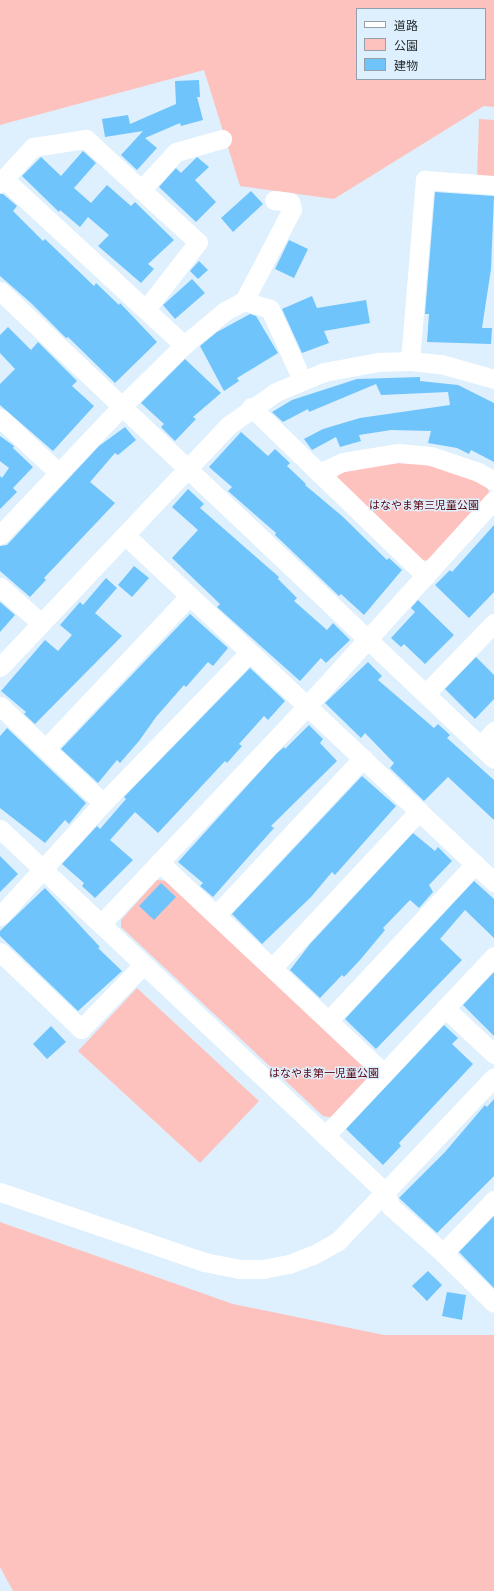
<!DOCTYPE html>
<meta charset="utf-8">
<style>
body{margin:0}
#map{position:relative;width:494px;height:1591px;overflow:hidden;background:#def0fd;font-family:"PT Sans","Noto Sans JP",sans-serif}
div>[style]{position:absolute}
.green>*{inset:0;background:#fec2be}
.building>*{inset:0;background:#6fc4fc}
.minor>*{height:19px;margin:-9.5px;padding:0 9.5px;transform-origin:9.5px;border-radius:9.5px;background:#fff}
span{translate:-50% -50%;white-space:nowrap;text-align:center;line-height:1.15;-webkit-text-stroke:3px #def0fd;paint-order:stroke}
.park-label{font-size:11px;color:#58020e}
.legend{position:absolute;left:356px;top:8px;width:130px;height:72px;box-sizing:border-box;background:#def0fd;border:1px solid #94a1ab;margin:0;padding:5px 7px;list-style:none;font-size:12px;color:#242b2f}
.legend li{display:flex;align-items:center;gap:8px;height:20px}
.legend b{width:20px;border:1px solid #94a1ab}
</style>
<div id="map">
<div class="green">
<i style="clip-path:polygon(evenodd,0 0,494px 0,494px 107px,484px 106px,334px 199px,240px 186px,204px 70px,0 125px,0 0,357px 9px,485px 9px,485px 79px,357px 79px,357px 9px)"></i>
<i style="clip-path:polygon(479px 119px,494px 120px,494px 178px,477px 177px)"></i>
<i style="clip-path:polygon(408px 458px,448px 467px,487px 487px,490px 495px,431px 559px,422px 561px,336px 479px,343px 469px)"></i>
<i style="clip-path:polygon(157px 880px,168px 881px,370px 1070px,369px 1079px,333px 1118px,323px 1116px,121px 927px,121px 920px)"></i>
<i style="clip-path:polygon(137px 988px,259px 1101px,200px 1163px,78px 1051px)"></i>
<i style="clip-path:polygon(0 1222px,233px 1304px,384px 1335px,494px 1335px,494px 1591px,13px 1591px,0 1567px)"></i>
</div>
<div class="building">
<i style="clip-path:polygon(199px 80px,200px 97px,197px 97px,203px 120px,181px 126px,180px 123px,145px 138px,157px 148px,137px 170px,121px 155px,143px 131px,105px 137px,102px 119px,128px 115px,130px 124px,176px 104px,175px 81px)"></i>
<i style="clip-path:polygon(83px 151px,96px 163px,74px 188px,91px 203px,107px 185px,131px 206px,135px 202px,174px 240px,148px 264px,154px 269px,141px 283px,98px 246px,109px 235px,88px 217px,80px 227px,60px 210px,59px 212px,22px 176px,41px 157px,61px 176px)"></i>
<i style="clip-path:polygon(197px 157px,209px 167px,195px 180px,216px 202px,196px 222px,159px 187px,176px 168px,181px 173px)"></i>
<i style="clip-path:polygon(251px 191px,263px 204px,233px 232px,221px 218px)"></i>
<i style="clip-path:polygon(435px 192px,494px 196px,491px 269px,482px 328px,492px 328px,491px 344px,427px 342px,429px 314px,425px 314px)"></i>
<i style="clip-path:polygon(3px 194px,17px 206px,13px 211px,43px 241px,45px 239px,94px 286px,96px 283px,119px 305px,120px 303px,157px 342px,115px 383px,68px 337px,66px 338px,31px 303px,0 276px,0 194px)"></i>
<i style="clip-path:polygon(289px 240px,308px 249px,294px 278px,275px 269px)"></i>
<i style="clip-path:polygon(199px 261px,208px 270px,198px 279px,190px 271px)"></i>
<i style="clip-path:polygon(192px 279px,205px 293px,175px 319px,163px 305px)"></i>
<i style="clip-path:polygon(312px 296px,317px 308px,366px 300px,370px 323px,324px 331px,329px 343px,302px 353px,282px 309px)"></i>
<i style="clip-path:polygon(250px 314px,256px 316px,278px 353px,237px 378px,239px 381px,224px 391px,200px 346px,217px 332px)"></i>
<i style="clip-path:polygon(8px 327px,31px 350px,38px 342px,77px 381px,72px 386px,94px 406px,53px 451px,0 405px,0 384px,15px 369px,0 353px,0 335px)"></i>
<i style="clip-path:polygon(185px 359px,221px 393px,193px 417px,196px 419px,175px 441px,161px 427px,164px 424px,141px 403px)"></i>
<i style="clip-path:polygon(420px 377px,420px 381px,458px 385px,494px 403px,494px 462px,471px 450px,469px 454px,457px 448px,428px 443px,431px 431px,391px 430px,359px 435px,361px 441px,340px 447px,336px 437px,312px 450px,304px 439px,323px 429px,360px 418px,450px 405px,448px 392px,381px 395px,376px 384px,309px 412px,308px 409px,283px 422px,272px 412px,292px 400px,357px 379px)"></i>
<i style="clip-path:polygon(125px 427px,136px 440px,118px 455px,115px 453px,90px 482px,115px 503px,44px 578px,46px 580px,30px 597px,0 571px,0 546px,7px 545px,99px 446px)"></i>
<i style="clip-path:polygon(241px 432px,268px 456px,275px 449px,290px 463px,287px 466px,306px 484px,305px 485px,342px 516px,387px 560px,389px 558px,402px 570px,364px 615px,341px 594px,339px 596px,275px 535px,276px 533px,228px 491px,232px 487px,209px 467px)"></i>
<i style="clip-path:polygon(0 436px,14px 446px,13px 448px,33px 467px,13px 488px,17px 492px,0 509px,0 476px,2px 478px,9px 468px,0 461px)"></i>
<i style="clip-path:polygon(188px 489px,204px 504px,200px 508px,279px 577px,278px 579px,297px 598px,294px 601px,327px 630px,333px 623px,350px 640px,326px 663px,321px 658px,300px 681px,217px 607px,220px 604px,172px 558px,198px 530px,172px 507px)"></i>
<i style="clip-path:polygon(494px 525px,494px 592px,469px 618px,435px 585px,450px 570px,452px 572px)"></i>
<i style="clip-path:polygon(134px 566px,149px 578px,132px 597px,118px 585px)"></i>
<i style="clip-path:polygon(106px 578px,117px 588px,95px 613px,122px 636px,35px 724px,24px 714px,26px 712px,1px 691px,45px 640px,58px 651px,72px 635px,60px 625px,80px 602px,83px 605px)"></i>
<i style="clip-path:polygon(418px 600px,454px 635px,425px 664px,404px 644px,401px 647px,391px 638px,415px 612px,411px 608px)"></i>
<i style="clip-path:polygon(0 602px,15px 615px,0 632px)"></i>
<i style="clip-path:polygon(190px 614px,228px 648px,213px 666px,208px 662px,186px 687px,184px 685px,156px 717px,139px 741px,120px 763px,117px 760px,98px 783px,61px 749px)"></i>
<i style="clip-path:polygon(476px 657px,494px 675px,494px 699px,475px 719px,445px 689px)"></i>
<i style="clip-path:polygon(368px 662px,382px 676px,378px 680px,434px 728px,438px 724px,450px 735px,447px 738px,494px 780px,494px 820px,448px 777px,424px 801px,390px 768px,394px 763px,365px 733px,361px 738px,325px 703px)"></i>
<i style="clip-path:polygon(250px 668px,285px 701px,268px 720px,264px 716px,239px 744px,242px 746px,227px 763px,225px 761px,158px 833px,135px 812px,110px 840px,133px 860px,95px 898px,82px 886px,84px 883px,62px 864px,97px 826px,100px 829px,126px 799px,124px 797px)"></i>
<i style="clip-path:polygon(309px 725px,323px 739px,320px 743px,337px 761px,271px 826px,274px 828px,213px 897px,200px 886px,203px 883px,178px 862px,276px 754px,284px 747px,285px 749px)"></i>
<i style="clip-path:polygon(7px 728px,86px 803px,69px 824px,65px 820px,45px 843px,0 808px,0 736px)"></i>
<i style="clip-path:polygon(362px 776px,396px 806px,335px 875px,332px 872px,311px 897px,262px 944px,232px 914px)"></i>
<i style="clip-path:polygon(413px 833px,435px 851px,438px 847px,452px 861px,429px 885px,433px 892px,419px 908px,410px 900px,383px 928px,385px 930px,360px 960px,344px 977px,342px 975px,320px 998px,290px 970px,310px 944px)"></i>
<i style="clip-path:polygon(0 856px,18px 874px,0 892px)"></i>
<i style="clip-path:polygon(474px 881px,494px 899px,494px 938px,465px 910px,440px 939px,462px 960px,376px 1049px,345px 1019px)"></i>
<i style="clip-path:polygon(161px 883px,176px 897px,154px 920px,139px 906px)"></i>
<i style="clip-path:polygon(45px 888px,100px 947px,98px 948px,122px 971px,78px 1011px,0 936px,0 931px)"></i>
<i style="clip-path:polygon(494px 972px,494px 1036px,463px 1005px)"></i>
<i style="clip-path:polygon(444px 1025px,458px 1038px,452px 1044px,473px 1064px,399px 1143px,401px 1146px,383px 1165px,346px 1129px)"></i>
<i style="clip-path:polygon(51px 1026px,66px 1042px,47px 1059px,33px 1044px)"></i>
<i style="clip-path:polygon(494px 1099px,494px 1176px,437px 1233px,399px 1198px,445px 1152px,485px 1105px,487px 1107px)"></i>
<i style="clip-path:polygon(494px 1216px,494px 1288px,459px 1252px)"></i>
<i style="clip-path:polygon(428px 1271px,442px 1285px,427px 1301px,412px 1286px)"></i>
<i style="clip-path:polygon(447px 1292px,466px 1295px,462px 1320px,442px 1316px)"></i>
</div>
<div class="minor">
<i style="left:4px;top:179px;width:245px;rotate:42.7deg"></i>
<i style="left:0;top:183px;width:49px;rotate:-47.5deg"></i>
<i style="left:33px;top:147px;width:54px;rotate:-8.6deg"></i>
<i style="left:86px;top:139px;width:152px;rotate:42.6deg"></i>
<i style="left:198px;top:242px;width:85px;rotate:127.8deg"></i>
<i style="left:141px;top:190px;width:52px;rotate:-47.4deg"></i>
<i style="left:176px;top:152px;width:48px;rotate:-15.8deg"></i>
<i style="left:0;top:291px;width:680px;rotate:43.45deg"></i>
<i style="left:244px;top:301px;width:104px;rotate:-62.4deg"></i>
<i style="left:292px;top:209px;width:7px;rotate:-106deg"></i>
<i style="left:290px;top:202px;width:16px;rotate:-173deg"></i>
<i style="left:410px;top:361px;width:182px;rotate:-85.3deg"></i>
<i style="left:425px;top:180px;width:69px;rotate:4.1deg"></i>
<i style="left:251px;top:407px;width:243px;rotate:44deg"></i>
<i style="left:0;top:418px;width:79px;rotate:43deg"></i>
<i style="left:319px;top:473px;width:26px;rotate:-25deg"></i>
<i style="left:343px;top:462px;width:56px;rotate:-9.3deg"></i>
<i style="left:398px;top:453px;width:33px;rotate:5deg"></i>
<i style="left:431px;top:456px;width:50px;rotate:18.8deg"></i>
<i style="left:478px;top:472px;width:18px;rotate:29deg"></i>
<i style="left:0;top:535px;width:178px;rotate:-46.6deg"></i>
<i style="left:122px;top:406px;width:87px;rotate:-44.5deg"></i>
<i style="left:184px;top:345px;width:53px;rotate:-39.7deg"></i>
<i style="left:225px;top:311px;width:21px;rotate:-28deg"></i>
<i style="left:244px;top:301px;width:27px;rotate:17deg"></i>
<i style="left:270px;top:309px;width:78px;rotate:65.7deg"></i>
<i style="left:125px;top:535px;width:507px;rotate:43.24deg"></i>
<i style="left:0;top:587px;width:55px;rotate:41.3deg"></i>
<i style="left:0;top:667px;width:333px;rotate:-46.6deg"></i>
<i style="left:229px;top:425px;width:57px;rotate:-35.1deg"></i>
<i style="left:276px;top:392px;width:52px;rotate:-22.6deg"></i>
<i style="left:324px;top:372px;width:55px;rotate:-10.5deg"></i>
<i style="left:378px;top:362px;width:32px;rotate:-2deg"></i>
<i style="left:410px;top:361px;width:31px;rotate:6deg"></i>
<i style="left:441px;top:364px;width:55px;rotate:15.8deg"></i>
<i style="left:426px;top:693px;width:98px;rotate:-45.8deg"></i>
<i style="left:0;top:706px;width:141px;rotate:43.3deg"></i>
<i style="left:480px;top:746px;width:21px;rotate:-47deg"></i>
<i style="left:46px;top:748px;width:209px;rotate:-46.7deg"></i>
<i style="left:0;top:829px;width:529px;rotate:43.32deg"></i>
<i style="left:385px;top:1192px;width:158px;rotate:-46.5deg"></i>
<i style="left:159px;top:862px;width:308px;rotate:43.2deg"></i>
<i style="left:216px;top:915px;width:215px;rotate:-46.9deg"></i>
<i style="left:0;top:916px;width:153px;rotate:-47.7deg"></i>
<i style="left:103px;top:803px;width:209px;rotate:-45.8deg"></i>
<i style="left:101px;top:924px;width:300px;rotate:-46.6deg"></i>
<i style="left:307px;top:706px;width:278px;rotate:-47.8deg"></i>
<i style="left:0;top:952px;width:112px;rotate:43.5deg"></i>
<i style="left:81px;top:1029px;width:89px;rotate:-45.9deg"></i>
<i style="left:273px;top:967px;width:214px;rotate:-46.9deg"></i>
<i style="left:445px;top:1008px;width:67px;rotate:43.2deg"></i>
<i style="left:329px;top:1020px;width:214px;rotate:-46.9deg"></i>
<i style="left:325px;top:1136px;width:247px;rotate:-46.8deg"></i>
<i style="left:0;top:1192px;width:216px;rotate:18.9deg"></i>
<i style="left:204px;top:1262px;width:37px;rotate:11deg"></i>
<i style="left:240px;top:1269px;width:23px"></i>
<i style="left:263px;top:1269px;width:26px;rotate:-11deg"></i>
<i style="left:289px;top:1264px;width:26px;rotate:-21deg"></i>
<i style="left:313px;top:1255px;width:29px;rotate:-29deg"></i>
<i style="left:338px;top:1241px;width:68px;rotate:-46.2deg"></i>
<i style="left:385px;top:1192px;width:16px;rotate:68deg"></i>
<i style="left:391px;top:1207px;width:69px;rotate:41.5deg"></i>
<i style="left:443px;top:1253px;width:71px;rotate:44.4deg"></i>
<i style="left:443px;top:1253px;width:74px;rotate:-46.1deg"></i>
</div>
<div class="park-label">
<span style="left:424px;top:505px">はなやま第三児童公園</span>
<span style="left:324px;top:1073px">はなやま第一児童公園</span>
</div>
<ul class="legend">
<li><b style="height:5px;background:#fff"></b>道路</li>
<li><b style="height:11px;background:#fec2be"></b>公園</li>
<li><b style="height:11px;background:#6fc4fc"></b>建物</li>
</ul>
</div>
